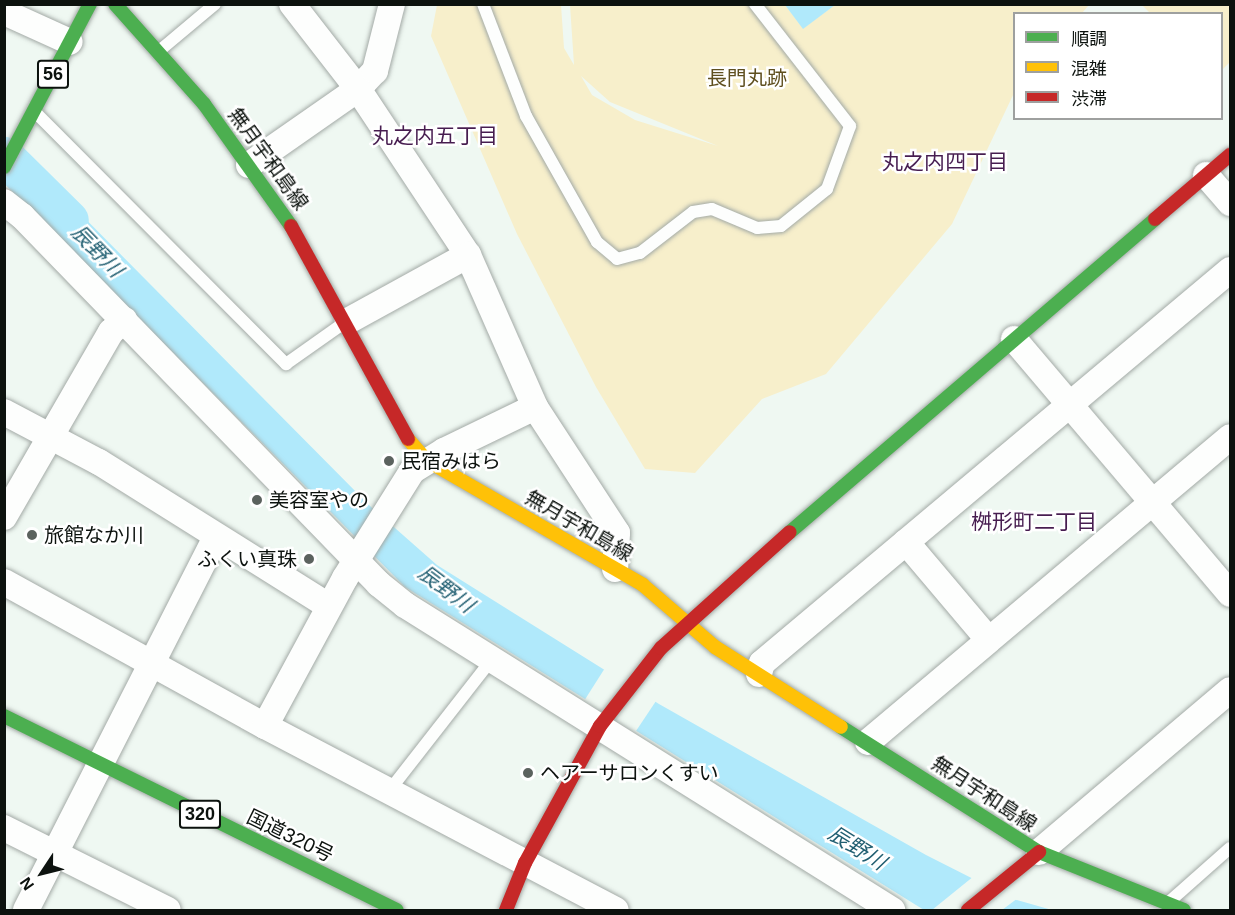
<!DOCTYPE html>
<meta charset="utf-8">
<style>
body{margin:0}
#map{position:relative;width:1235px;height:915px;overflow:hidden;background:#eff8f2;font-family:Arial,"Noto Sans JP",sans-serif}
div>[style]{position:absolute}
.green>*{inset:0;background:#f7efcb}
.water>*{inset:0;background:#b0e9fb}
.pier>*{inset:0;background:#eff8f2}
.river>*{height:39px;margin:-19.5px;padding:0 19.5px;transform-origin:19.5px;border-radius:19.5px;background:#b0e9fb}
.roads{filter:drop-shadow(0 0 2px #a3aaa6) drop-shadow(0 0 2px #a3aaa6)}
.lane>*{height:12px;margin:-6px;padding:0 6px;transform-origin:6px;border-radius:6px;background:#fdfefd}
.street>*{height:26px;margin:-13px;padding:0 13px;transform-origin:13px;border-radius:13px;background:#fdfefd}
.fast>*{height:14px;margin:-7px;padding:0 7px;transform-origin:7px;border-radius:7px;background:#4caf50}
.slow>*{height:14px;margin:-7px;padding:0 7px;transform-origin:7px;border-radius:7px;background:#ffc107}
.jam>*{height:14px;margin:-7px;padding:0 7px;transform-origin:7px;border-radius:7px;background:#c62828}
.dots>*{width:16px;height:16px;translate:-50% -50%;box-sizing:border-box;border:3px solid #fff;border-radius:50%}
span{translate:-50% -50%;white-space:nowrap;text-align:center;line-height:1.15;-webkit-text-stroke:5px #fff;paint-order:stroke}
.shield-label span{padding:2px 4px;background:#fff;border:2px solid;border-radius:4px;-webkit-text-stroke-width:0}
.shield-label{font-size:18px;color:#0c120e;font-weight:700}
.park-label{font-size:20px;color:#5f4f1f}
.street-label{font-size:20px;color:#0c120e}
.poi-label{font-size:20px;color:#0c120e}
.left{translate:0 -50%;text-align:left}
.right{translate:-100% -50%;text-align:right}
.neighbourhood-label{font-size:21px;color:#471d50}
.water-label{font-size:21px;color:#215f72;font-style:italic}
.frame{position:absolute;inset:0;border:6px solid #0c120e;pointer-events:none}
.legend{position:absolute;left:1013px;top:12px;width:210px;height:108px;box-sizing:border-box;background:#fff;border:2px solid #9ea09f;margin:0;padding:8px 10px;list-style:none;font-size:18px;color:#0c120e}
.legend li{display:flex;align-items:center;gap:12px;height:30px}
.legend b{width:30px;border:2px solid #9ea09f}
.north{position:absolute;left:12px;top:843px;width:60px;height:60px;-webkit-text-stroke:4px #fff;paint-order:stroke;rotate:235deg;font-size:16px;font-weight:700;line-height:24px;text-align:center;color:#0c120e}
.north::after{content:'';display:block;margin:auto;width:21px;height:27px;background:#0c120e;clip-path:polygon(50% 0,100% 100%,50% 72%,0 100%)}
</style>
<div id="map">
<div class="green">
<i style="clip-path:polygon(evenodd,437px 5px,561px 5px,564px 48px,574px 65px,570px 5px,785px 5px,803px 28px,835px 5px,1089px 5px,1082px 13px,1014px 14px,1014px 93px,952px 224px,826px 374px,762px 399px,695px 473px,645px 469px,596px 387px,517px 234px,431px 36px,437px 5px,581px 76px,610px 102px,718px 146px,635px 120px,592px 95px,581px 76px)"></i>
<i style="clip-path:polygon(1142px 5px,1230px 5px,1230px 62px,1222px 70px,1222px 14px,1150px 13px)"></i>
</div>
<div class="water">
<i style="clip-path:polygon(785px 5px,835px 5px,803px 29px)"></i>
<i style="clip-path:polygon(38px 171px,370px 506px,437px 565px,659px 704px,926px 855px,1013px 899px,1052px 910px,924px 910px,405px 587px,20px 198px)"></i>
</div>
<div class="pier">
<i style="clip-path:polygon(605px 668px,656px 701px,634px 734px,584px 701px)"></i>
<i style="clip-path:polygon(974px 876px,1018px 898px,1002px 910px,932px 910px)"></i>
</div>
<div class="river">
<i style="left:4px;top:156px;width:91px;rotate:44.6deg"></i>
</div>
<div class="roads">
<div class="lane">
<i style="left:483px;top:4px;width:120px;rotate:69deg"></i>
<i style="left:526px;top:116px;width:145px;rotate:60.6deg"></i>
<i style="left:597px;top:242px;width:26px;rotate:40deg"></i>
<i style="left:617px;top:259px;width:24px;rotate:-15deg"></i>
<i style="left:640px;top:253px;width:67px;rotate:-37.7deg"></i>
<i style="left:693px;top:212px;width:19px;rotate:-9deg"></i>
<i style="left:712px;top:209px;width:49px;rotate:22.9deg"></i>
<i style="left:757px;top:228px;width:24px;rotate:-5deg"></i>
<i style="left:781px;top:226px;width:59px;rotate:-38.8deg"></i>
<i style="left:827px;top:189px;width:67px;rotate:-69.9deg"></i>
<i style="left:850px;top:126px;width:155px;rotate:-127.9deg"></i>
<i style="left:159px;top:51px;width:73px;rotate:-40deg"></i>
<i style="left:35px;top:112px;width:356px;rotate:45.1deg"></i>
<i style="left:286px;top:364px;width:71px;rotate:-35.3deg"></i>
<i style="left:389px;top:791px;width:167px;rotate:-52deg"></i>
<i style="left:1170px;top:901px;width:80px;rotate:-41.5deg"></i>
</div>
<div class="street">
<i style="left:292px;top:4px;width:108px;rotate:52.2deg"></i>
<i style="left:358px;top:89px;width:199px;rotate:56.5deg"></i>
<i style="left:468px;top:255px;width:166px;rotate:66.2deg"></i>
<i style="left:535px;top:407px;width:150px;rotate:56.9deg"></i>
<i style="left:617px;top:533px;width:36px;rotate:93deg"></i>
<i style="left:4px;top:12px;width:72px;rotate:24.4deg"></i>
<i style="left:249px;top:165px;width:133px;rotate:-34.9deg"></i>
<i style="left:358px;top:89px;width:25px;rotate:-47deg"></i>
<i style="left:375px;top:71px;width:69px;rotate:-75.8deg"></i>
<i style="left:1206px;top:175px;width:37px;rotate:49deg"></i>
<i style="left:4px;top:202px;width:23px;rotate:38deg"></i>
<i style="left:22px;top:216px;width:513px;rotate:45.87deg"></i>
<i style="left:379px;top:584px;width:33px;rotate:39deg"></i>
<i style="left:405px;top:605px;width:575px;rotate:32.06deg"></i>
<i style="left:348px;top:321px;width:137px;rotate:-28.8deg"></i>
<i style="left:1014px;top:339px;width:334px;rotate:49.7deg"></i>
<i style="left:4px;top:412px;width:107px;rotate:27.8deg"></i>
<i style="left:99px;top:462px;width:271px;rotate:32.1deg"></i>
<i style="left:4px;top:517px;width:214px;rotate:-60deg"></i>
<i style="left:111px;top:332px;width:18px;rotate:-43deg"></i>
<i style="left:906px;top:542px;width:127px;rotate:49.8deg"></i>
<i style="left:4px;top:582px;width:298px;rotate:28.9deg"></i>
<i style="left:265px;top:726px;width:396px;rotate:27.7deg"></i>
<i style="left:759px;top:674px;width:11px;rotate:-75deg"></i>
<i style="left:762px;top:663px;width:611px;rotate:-40.02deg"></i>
<i style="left:265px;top:726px;width:168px;rotate:-61.6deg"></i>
<i style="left:345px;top:578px;width:126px;rotate:-57.9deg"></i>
<i style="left:412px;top:471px;width:38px;rotate:-32deg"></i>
<i style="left:444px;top:451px;width:101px;rotate:-25.8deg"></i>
<i style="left:868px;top:742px;width:473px;rotate:-40.1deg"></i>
<i style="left:4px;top:828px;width:183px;rotate:26.6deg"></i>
<i style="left:1039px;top:852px;width:250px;rotate:-40.3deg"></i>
<i style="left:26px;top:910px;width:419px;rotate:-63deg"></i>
</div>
<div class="fast">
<i style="left:115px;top:4px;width:134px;rotate:48.3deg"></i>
<i style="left:204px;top:104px;width:150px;rotate:54.5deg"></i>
<i style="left:4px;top:167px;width:184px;rotate:-62.2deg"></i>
<i style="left:790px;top:532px;width:481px;rotate:-40.6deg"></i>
<i style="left:4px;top:716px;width:438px;rotate:26.3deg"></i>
<i style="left:841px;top:727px;width:234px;rotate:32.3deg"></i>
<i style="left:1039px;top:852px;width:156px;rotate:21.8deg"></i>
</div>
<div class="slow">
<i style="left:408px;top:439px;width:28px;rotate:49deg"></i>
<i style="left:426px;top:460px;width:250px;rotate:29.9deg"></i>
<i style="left:643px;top:585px;width:95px;rotate:40.7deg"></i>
<i style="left:715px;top:647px;width:149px;rotate:32.4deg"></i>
</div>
<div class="jam">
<i style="left:1155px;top:219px;width:99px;rotate:-40.5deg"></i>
<i style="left:291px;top:226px;width:243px;rotate:61.2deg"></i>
<i style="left:506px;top:910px;width:51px;rotate:-68deg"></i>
<i style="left:525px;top:863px;width:156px;rotate:-61.3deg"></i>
<i style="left:600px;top:726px;width:99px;rotate:-52deg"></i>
<i style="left:661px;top:648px;width:173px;rotate:-42deg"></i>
<i style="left:968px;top:910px;width:92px;rotate:-39.2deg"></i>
</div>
</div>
<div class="dots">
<i style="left:389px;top:461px;background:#5b625e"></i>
<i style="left:257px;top:500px;background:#5b625e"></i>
<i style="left:32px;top:535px;background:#5b625e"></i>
<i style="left:309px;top:559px;background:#5b625e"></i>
<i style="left:528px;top:773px;background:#5b625e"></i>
</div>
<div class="shield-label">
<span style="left:53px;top:74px">56</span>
<span style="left:200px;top:814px">320</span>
</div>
<div class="park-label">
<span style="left:747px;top:78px">長門丸跡</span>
</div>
<div class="street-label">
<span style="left:268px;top:159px;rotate:54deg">無月宇和島線</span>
<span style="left:579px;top:526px;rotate:30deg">無月宇和島線</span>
<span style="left:984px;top:794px;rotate:33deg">無月宇和島線</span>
<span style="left:290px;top:836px;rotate:26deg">国道320号</span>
</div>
<div class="poi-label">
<span class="left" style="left:401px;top:461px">民宿みはら</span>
<span class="left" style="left:269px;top:500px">美容室やの</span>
<span class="left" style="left:44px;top:535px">旅館なか川</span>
<span class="right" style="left:297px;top:559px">ふくい真珠</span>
<span class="left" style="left:540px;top:773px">ヘアーサロンくすい</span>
</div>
<div class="neighbourhood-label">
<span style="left:435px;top:136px">丸之内五丁目</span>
<span style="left:945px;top:162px">丸之内四丁目</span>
<span style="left:1034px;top:522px">桝形町二丁目</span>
</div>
<div class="water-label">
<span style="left:97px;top:251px;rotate:46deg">辰野川</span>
<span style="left:446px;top:589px;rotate:37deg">辰野川</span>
<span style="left:857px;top:848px;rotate:32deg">辰野川</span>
</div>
<div class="frame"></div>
<ul class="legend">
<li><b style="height:8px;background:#4caf50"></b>順調</li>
<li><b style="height:8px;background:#ffc107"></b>混雑</li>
<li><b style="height:8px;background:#c62828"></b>渋滞</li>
</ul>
<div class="north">N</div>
</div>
